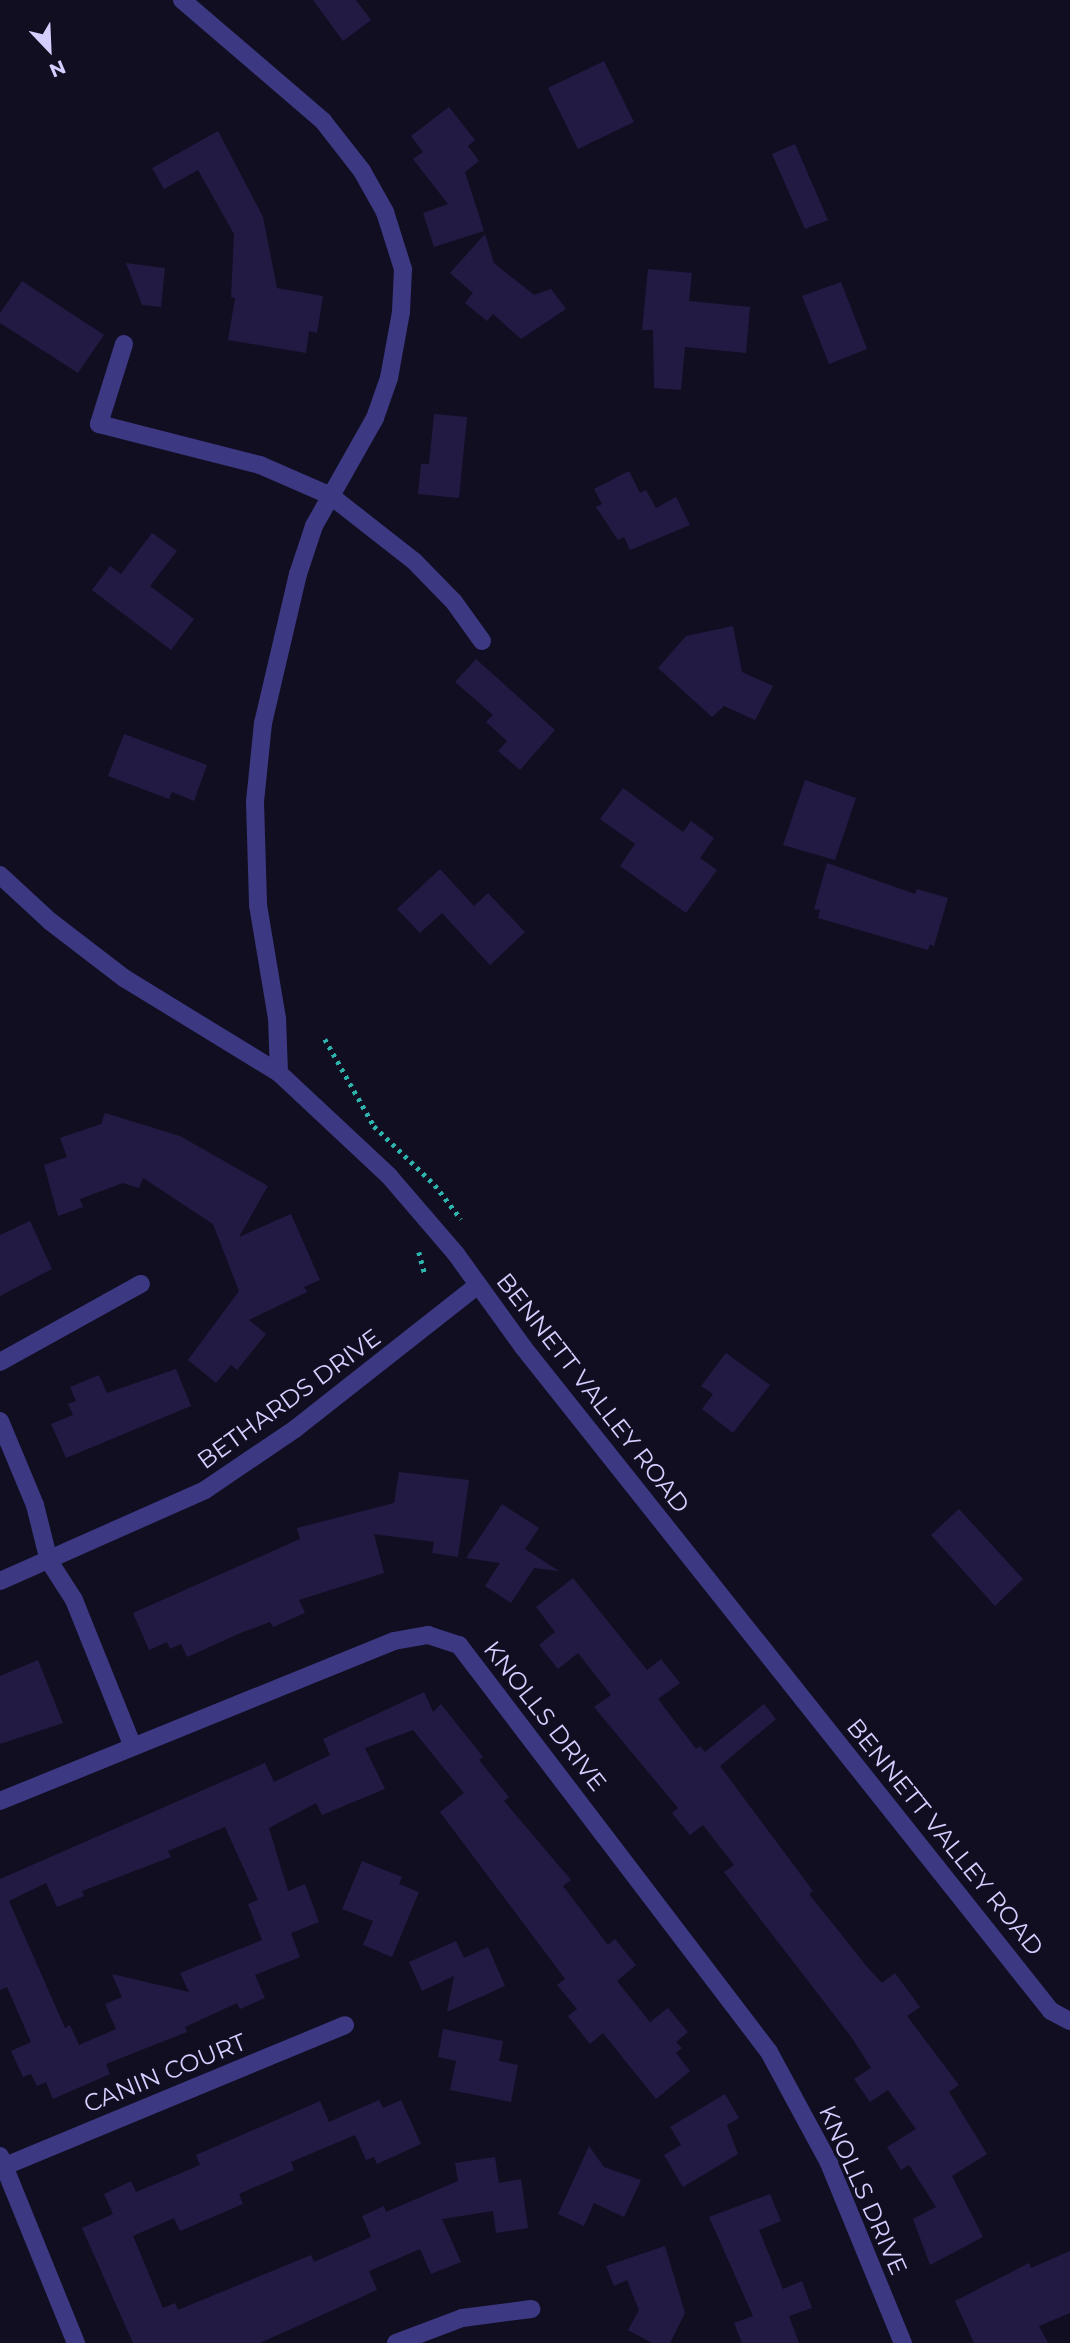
<!DOCTYPE html>
<style>
body{margin:0}
#map{position:relative;width:1070px;height:2343px;overflow:hidden;background:#110e22;font-family:Montserrat,sans-serif}
div>[style]{position:absolute}
.building>*{inset:0;background:#221a43}
.path>*{height:4.5px;margin-top:-2.25px;transform-origin:0;background:repeating-linear-gradient(90deg,#2eb4ad 0 3.5px,transparent 0 8.5px)}
.minor>*{height:18px;margin:-9px;padding:0 9px;transform-origin:9px;border-radius:9px;background:#3c3882}
span{translate:-50% -50%;white-space:nowrap;text-align:center;line-height:1.15;-webkit-text-stroke:7px #110e22;paint-order:stroke}
.street-label{font-size:24px;color:#d5cfff}
.north{position:absolute;left:14px;top:14px;width:70px;height:70px;-webkit-text-stroke:5px #110e22;paint-order:stroke;rotate:157deg;font-size:19px;font-weight:700;line-height:28px;text-align:center;color:#d5cfff}
.north::after{content:'';display:block;margin:auto;width:24px;height:32px;background:#d5cfff;clip-path:polygon(50% 0,100% 100%,50% 72%,0 100%)}
</style>
<div id="map">
<div class="building">
<i style="clip-path:polygon(313px 0,356px 0,371px 20px,343px 41px)"></i>
<i style="clip-path:polygon(604px 61px,634px 122px,578px 149px,548px 88px)"></i>
<i style="clip-path:polygon(449px 107px,475px 140px,468px 146px,479px 161px,465px 172px,484px 231px,434px 247px,423px 213px,448px 204px,413px 159px,423px 152px,411px 136px)"></i>
<i style="clip-path:polygon(218px 131px,263px 217px,277px 288px,323px 296px,317px 333px,309px 331px,306px 353px,228px 340px,235px 298px,231px 297px,234px 234px,198px 170px,164px 189px,152px 168px)"></i>
<i style="clip-path:polygon(795px 144px,828px 220px,805px 229px,772px 154px)"></i>
<i style="clip-path:polygon(485px 234px,494px 263px,534px 295px,551px 289px,566px 309px,521px 339px,493px 314px,487px 321px,465px 303px,473px 293px,450px 273px)"></i>
<i style="clip-path:polygon(126px 263px,165px 268px,161px 307px,142px 305px)"></i>
<i style="clip-path:polygon(648px 269px,692px 273px,689px 301px,750px 307px,746px 353px,685px 347px,681px 390px,654px 388px,653px 330px,642px 330px)"></i>
<i style="clip-path:polygon(22px 281px,104px 335px,78px 373px,0 323px,0 313px)"></i>
<i style="clip-path:polygon(841px 282px,867px 349px,829px 364px,802px 296px)"></i>
<i style="clip-path:polygon(434px 414px,467px 417px,459px 498px,418px 494px,421px 464px,429px 464px)"></i>
<i style="clip-path:polygon(629px 471px,640px 493px,646px 490px,656px 508px,676px 497px,690px 525px,630px 550px,624px 537px,618px 540px,596px 507px,602px 504px,594px 489px)"></i>
<i style="clip-path:polygon(152px 533px,177px 551px,150px 586px,194px 619px,171px 650px,92px 590px,110px 566px,121px 574px)"></i>
<i style="clip-path:polygon(733px 626px,742px 672px,773px 686px,755px 720px,724px 706px,712px 717px,658px 668px,686px 636px)"></i>
<i style="clip-path:polygon(476px 659px,555px 730px,520px 770px,498px 751px,507px 741px,486px 722px,493px 715px,455px 682px)"></i>
<i style="clip-path:polygon(124px 734px,207px 765px,194px 801px,172px 792px,169px 799px,108px 776px)"></i>
<i style="clip-path:polygon(805px 780px,856px 798px,835px 860px,783px 845px)"></i>
<i style="clip-path:polygon(623px 788px,683px 832px,691px 821px,714px 838px,700px 858px,717px 870px,686px 913px,620px 866px,635px 844px,600px 819px)"></i>
<i style="clip-path:polygon(827px 863px,915px 894px,917px 889px,948px 898px,934px 946px,930px 944px,928px 950px,818px 918px,820px 910px,814px 909px)"></i>
<i style="clip-path:polygon(440px 869px,474px 906px,488px 893px,525px 932px,490px 965px,442px 913px,420px 933px,397px 909px)"></i>
<i style="clip-path:polygon(105px 1113px,180px 1136px,268px 1186px,239px 1237px,291px 1214px,320px 1280px,304px 1287px,307px 1292px,249px 1320px,266px 1334px,237px 1370px,231px 1365px,216px 1383px,188px 1360px,239px 1291px,213px 1224px,143px 1178px,139px 1188px,123px 1183px,80px 1199px,83px 1207px,58px 1216px,44px 1165px,67px 1157px,60px 1138px,101px 1124px)"></i>
<i style="clip-path:polygon(30px 1221px,52px 1269px,0 1296px,0 1235px)"></i>
<i style="clip-path:polygon(726px 1353px,770px 1385px,733px 1433px,702px 1409px,713px 1394px,701px 1386px)"></i>
<i style="clip-path:polygon(176px 1369px,191px 1406px,66px 1458px,51px 1424px,73px 1415px,68px 1404px,76px 1401px,70px 1387px,99px 1375px,107px 1393px)"></i>
<i style="clip-path:polygon(399px 1472px,469px 1480px,458px 1557px,432px 1553px,434px 1542px,374px 1534px,384px 1573px,299px 1600px,305px 1613px,273px 1627px,270px 1622px,243px 1632px,187px 1657px,181px 1644px,170px 1649px,167px 1642px,149px 1650px,133px 1613px,300px 1539px,297px 1528px,394px 1503px)"></i>
<i style="clip-path:polygon(502px 1504px,539px 1528px,525px 1549px,559px 1571px,534px 1568px,511px 1603px,485px 1586px,500px 1563px,466px 1558px)"></i>
<i style="clip-path:polygon(959px 1509px,1023px 1579px,995px 1606px,931px 1535px)"></i>
<i style="clip-path:polygon(573px 1578px,647px 1670px,661px 1659px,680px 1683px,658px 1699px,696px 1749px,700px 1746px,705px 1752px,764px 1704px,776px 1719px,720px 1766px,813px 1891px,809px 1894px,868px 1968px,882px 1983px,895px 1973px,920px 2007px,907px 2016px,959px 2085px,949px 2092px,987px 2154px,952px 2176px,983px 2237px,930px 2265px,913px 2219px,936px 2207px,909px 2165px,901px 2170px,887px 2147px,916px 2129px,888px 2090px,870px 2102px,854px 2079px,871px 2068px,852px 2038px,724px 1872px,734px 1865px,703px 1825px,690px 1835px,672px 1813px,678px 1808px,594px 1707px,611px 1695px,578px 1653px,558px 1669px,539px 1645px,555px 1632px,536px 1607px)"></i>
<i style="clip-path:polygon(38px 1660px,63px 1723px,0 1744px,0 1676px)"></i>
<i style="clip-path:polygon(evenodd,424px 1692px,433px 1712px,441px 1704px,483px 1757px,479px 1760px,509px 1797px,504px 1801px,571px 1880px,563px 1886px,608px 1945px,615px 1939px,636px 1965px,617px 1981px,650px 2022px,668px 2008px,688px 2032px,676px 2042px,682px 2048px,676px 2053px,690px 2071px,656px 2099px,603px 2033px,590px 2044px,568px 2016px,577px 2009px,557px 1985px,565px 1979px,440px 1812px,464px 1793px,413px 1730px,365px 1748px,385px 1789px,322px 1815px,316px 1803px,269px 1828px,288px 1891px,305px 1884px,319px 1922px,291px 1933px,300px 1957px,255px 1975px,265px 1998px,240px 2009px,237px 2003px,185px 2027px,187px 2032px,106px 2064px,110px 2074px,53px 2099px,46px 2082px,37px 2086px,31px 2074px,23px 2077px,11px 2051px,31px 2042px,7px 1987px,0 1990px,0 1879px,265px 1763px,274px 1782px,330px 1755px,323px 1739px,424px 1692px,225px 1827px,258px 1900px,248px 1904px,262px 1940px,180px 1973px,189px 1992px,112px 1974px,122px 1997px,105px 2004px,116px 2029px,79px 2045px,70px 2025px,65px 2028px,9px 1901px,46px 1883px,57px 1907px,84px 1896px,82px 1891px,171px 1857px,168px 1851px,225px 1827px)"></i>
<i style="clip-path:polygon(362px 1861px,402px 1877px,399px 1884px,419px 1892px,392px 1957px,363px 1945px,373px 1921px,342px 1909px)"></i>
<i style="clip-path:polygon(456px 1941px,464px 1958px,488px 1947px,505px 1986px,447px 2012px,454px 1976px,422px 1991px,409px 1962px)"></i>
<i style="clip-path:polygon(443px 2029px,503px 2041px,499px 2061px,518px 2065px,511px 2102px,450px 2090px,456px 2061px,438px 2057px)"></i>
<i style="clip-path:polygon(725px 2094px,739px 2118px,727px 2125px,738px 2154px,683px 2187px,664px 2155px,681px 2145px,670px 2127px)"></i>
<i style="clip-path:polygon(379px 2100px,383px 2108px,401px 2100px,421px 2144px,377px 2164px,374px 2157px,366px 2160px,355px 2135px,291px 2162px,294px 2170px,239px 2194px,243px 2204px,180px 2231px,174px 2218px,133px 2236px,163px 2308px,175px 2303px,178px 2310px,311px 2255px,314px 2262px,371px 2237px,362px 2216px,384px 2206px,386px 2212px,458px 2181px,455px 2163px,495px 2157px,499px 2183px,521px 2179px,528px 2228px,496px 2233px,493px 2211px,442px 2219px,461px 2262px,431px 2274px,420px 2249px,369px 2271px,377px 2290px,260px 2343px,133px 2343px,82px 2228px,113px 2214px,104px 2194px,131px 2181px,136px 2192px,200px 2165px,196px 2155px,320px 2101px,329px 2122px)"></i>
<i style="clip-path:polygon(589px 2146px,604px 2167px,641px 2180px,624px 2217px,594px 2203px,584px 2226px,558px 2214px)"></i>
<i style="clip-path:polygon(770px 2194px,781px 2221px,759px 2230px,783px 2289px,802px 2281px,812px 2308px,789px 2316px,799px 2343px,742px 2343px,734px 2323px,753px 2316px,709px 2217px)"></i>
<i style="clip-path:polygon(665px 2246px,685px 2313px,670px 2343px,652px 2343px,628px 2330px,639px 2310px,627px 2280px,614px 2286px,606px 2266px)"></i>
<i style="clip-path:polygon(1070px 2251px,1070px 2313px,1039px 2326px,1048px 2343px,974px 2343px,955px 2301px,1029px 2263px,1031px 2268px)"></i>
</div>
<div class="path">
<i style="left:325px;top:1039px;width:100px;rotate:60.6deg"></i>
<i style="left:374px;top:1126px;width:85px;rotate:44deg"></i>
<i style="left:435px;top:1185px;width:43px;rotate:52.6deg"></i>
<i style="left:419px;top:1252px;width:23px;rotate:75deg"></i>
</div>
<div class="minor">
<i style="left:182px;top:0;width:186px;rotate:40.6deg"></i>
<i style="left:323px;top:121px;width:63px;rotate:52deg"></i>
<i style="left:362px;top:171px;width:47px;rotate:60.7deg"></i>
<i style="left:385px;top:212px;width:60px;rotate:72.5deg"></i>
<i style="left:403px;top:269px;width:43px;rotate:92.7deg"></i>
<i style="left:401px;top:312px;width:67px;rotate:100.3deg"></i>
<i style="left:389px;top:378px;width:42px;rotate:109.3deg"></i>
<i style="left:375px;top:418px;width:124px;rotate:119.5deg"></i>
<i style="left:314px;top:526px;width:51px;rotate:108.4deg"></i>
<i style="left:298px;top:574px;width:153px;rotate:103.2deg"></i>
<i style="left:263px;top:723px;width:79px;rotate:95.8deg"></i>
<i style="left:255px;top:802px;width:103px;rotate:88.3deg"></i>
<i style="left:258px;top:905px;width:115px;rotate:80.5deg"></i>
<i style="left:277px;top:1018px;width:55px;rotate:87.9deg"></i>
<i style="left:124px;top:344px;width:84px;rotate:107.4deg"></i>
<i style="left:99px;top:424px;width:166px;rotate:14.3deg"></i>
<i style="left:260px;top:465px;width:77px;rotate:23.6deg"></i>
<i style="left:331px;top:496px;width:105px;rotate:38.1deg"></i>
<i style="left:414px;top:561px;width:57px;rotate:45.7deg"></i>
<i style="left:454px;top:602px;width:48px;rotate:54.3deg"></i>
<i style="left:0;top:875px;width:69px;rotate:42.7deg"></i>
<i style="left:51px;top:922px;width:92px;rotate:37.5deg"></i>
<i style="left:124px;top:978px;width:182px;rotate:31.5deg"></i>
<i style="left:279px;top:1073px;width:151px;rotate:43.1deg"></i>
<i style="left:389px;top:1176px;width:103px;rotate:49.3deg"></i>
<i style="left:456px;top:1254px;width:115px;rotate:54.2deg"></i>
<i style="left:523px;top:1347px;width:848px;rotate:51.51deg"></i>
<i style="left:1051px;top:2011px;width:21px;rotate:28deg"></i>
<i style="left:0;top:1362px;width:161px;rotate:-29deg"></i>
<i style="left:0;top:1421px;width:91px;rotate:67.4deg"></i>
<i style="left:35px;top:1505px;width:58px;rotate:76deg"></i>
<i style="left:49px;top:1561px;width:46px;rotate:57.3deg"></i>
<i style="left:74px;top:1600px;width:155px;rotate:68.1deg"></i>
<i style="left:0;top:1581px;width:224px;rotate:-23.9deg"></i>
<i style="left:205px;top:1490px;width:109px;rotate:-34.1deg"></i>
<i style="left:295px;top:1429px;width:233px;rotate:-38.2deg"></i>
<i style="left:0;top:1801px;width:425px;rotate:-22.1deg"></i>
<i style="left:394px;top:1641px;width:35px;rotate:-10deg"></i>
<i style="left:428px;top:1635px;width:33px;rotate:18deg"></i>
<i style="left:459px;top:1645px;width:512px;rotate:52.7deg"></i>
<i style="left:769px;top:2052px;width:126px;rotate:61.6deg"></i>
<i style="left:829px;top:2163px;width:195px;rotate:67.7deg"></i>
<i style="left:0;top:2156px;width:202px;rotate:67.9deg"></i>
<i style="left:5px;top:2166px;width:368px;rotate:-22.5deg"></i>
<i style="left:396px;top:2343px;width:71px;rotate:-20.7deg"></i>
<i style="left:462px;top:2318px;width:70px;rotate:-7.4deg"></i>
</div>
<div class="street-label">
<span style="left:593px;top:1393px;rotate:52deg">BENNETT VALLEY ROAD</span>
<span style="left:289px;top:1399px;rotate:-36deg">BETHARDS DRIVE</span>
<span style="left:545px;top:1716px;rotate:52deg">KNOLLS DRIVE</span>
<span style="left:945px;top:1837px;rotate:51deg">BENNETT VALLEY ROAD</span>
<span style="left:165px;top:2073px;rotate:-22deg">CANIN COURT</span>
<span style="left:863px;top:2190px;rotate:66deg">KNOLLS DRIVE</span>
</div>
<div class="north">N</div>
</div>
